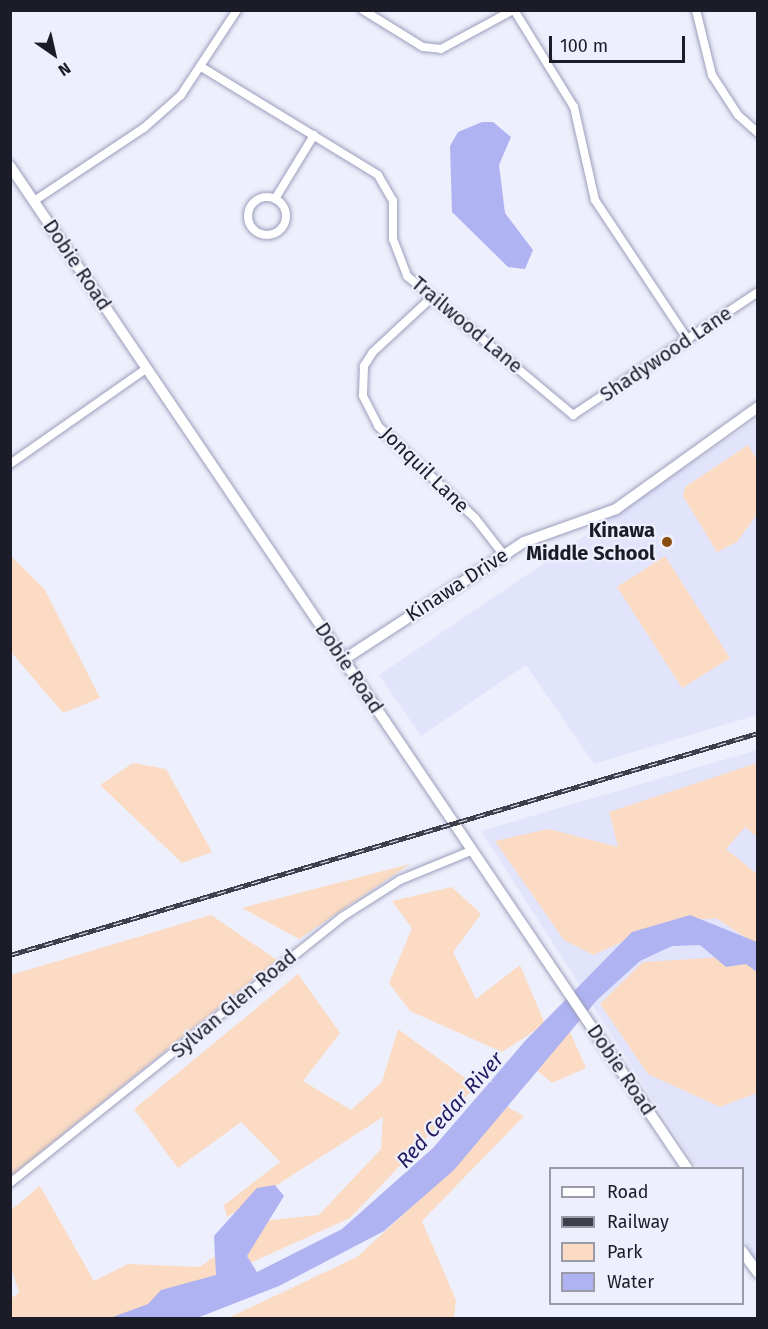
<!DOCTYPE html>
<style>
body{margin:0}
#map{position:relative;width:768px;height:1329px;overflow:hidden;background:#eeeffc;font-family:"Fira Sans",sans-serif}
div>[style]{position:absolute}
.built>*{inset:0;background:#e2e4fc}
.green>*{inset:0;background:#fbdbc3}
.water>*{inset:0;background:#b0b3f2}
.roads{filter:drop-shadow(0 0 2px #9c9ebc) drop-shadow(0 0 2px #9c9ebc)}
.street>*{height:8px;margin:-4px;padding:0 4px;transform-origin:4px;border-radius:4px;background:#fff}
.street>.ring{margin:-4px;padding:0;box-sizing:content-box;background:none;border:8px solid #fff;border-radius:50%}
.secondary>*{height:10px;margin:-5px;padding:0 5px;transform-origin:5px;border-radius:5px;background:#fff}
.rail>*{height:5px;margin-top:-2.5px;transform-origin:0;background:repeating-linear-gradient(90deg,#eeeffc 0 9px,#3e3f4b 0 18px);box-sizing:border-box;border-block:2px solid #3e3f4b}
.dots>*{width:16px;height:16px;translate:-50% -50%;box-sizing:border-box;border:3px solid #eeeffc;border-radius:50%}
span{translate:-50% -50%;white-space:nowrap;text-align:center;line-height:1.15;-webkit-text-stroke:4.5px #eeeffc;paint-order:stroke}
.street-label{font-size:20px;color:#1b1c27}
.poi-label{font-size:20px;color:#1b1c27;font-weight:700}
.right{translate:-100% -50%;text-align:right}
.water-label{font-size:21px;color:#231a61;font-style:italic}
.frame{position:absolute;inset:0;border:12px solid #1b1c27;pointer-events:none}
.legend{position:absolute;left:549px;top:1167px;width:195px;height:138px;box-sizing:border-box;background:#eeeffc;border:2px solid #9a9ba7;margin:0;padding:8px 10px;list-style:none;font-size:18px;color:#1b1c27}
.legend li{display:flex;align-items:center;gap:12px;height:30px}
.legend b{width:30px;border:2px solid #9a9ba7}
.north{position:absolute;left:24px;top:24px;width:60px;height:60px;-webkit-text-stroke:4px #eeeffc;paint-order:stroke;rotate:146deg;font-size:16px;font-weight:700;line-height:24px;text-align:center;color:#1b1c27}
.north::after{content:'';display:block;margin:auto;width:21px;height:27px;background:#1b1c27;clip-path:polygon(50% 0,100% 100%,50% 72%,0 100%)}
.scale{position:absolute;left:549px;top:36px;width:136px;height:27px;box-sizing:border-box;border:3px solid #1b1c27;border-top:0;padding-left:8px;font-size:18px;line-height:21px;white-space:nowrap;color:#1b1c27;-webkit-text-stroke:4px #eeeffc;paint-order:stroke}
</style>
<div id="map">
<div class="built">
<i style="clip-path:polygon(757px 419px,757px 715px,594px 764px,526px 665px,421px 736px,379px 675px)"></i>
<i style="clip-path:polygon(757px 750px,757px 1263px,743px 1240px,742px 1168px,697px 1168px,481px 831px)"></i>
</div>
<div class="green">
<i style="clip-path:polygon(748px 445px,757px 460px,757px 514px,737px 542px,717px 552px,683px 496px,685px 487px)"></i>
<i style="clip-path:polygon(10px 555px,45px 590px,100px 698px,63px 713px,11px 652px)"></i>
<i style="clip-path:polygon(665px 556px,730px 658px,682px 688px,617px 587px)"></i>
<i style="clip-path:polygon(133px 763px,166px 769px,212px 852px,182px 863px,100px 785px)"></i>
<i style="clip-path:polygon(757px 763px,757px 837px,745px 827px,726px 849px,757px 874px,757px 945px,716px 918px,664px 923px,593px 955px,564px 940px,495px 841px,549px 829px,618px 847px,609px 812px)"></i>
<i style="clip-path:polygon(410px 864px,299px 939px,242px 908px)"></i>
<i style="clip-path:polygon(452px 887px,481px 914px,453px 952px,476px 999px,520px 965px,545px 1024px,502px 1052px,410px 1011px,389px 983px,412px 928px,392px 901px)"></i>
<i style="clip-path:polygon(211px 915px,277px 960px,11px 1176px,11px 975px)"></i>
<i style="clip-path:polygon(742px 956px,757px 970px,757px 1093px,720px 1107px,648px 1074px,600px 1004px,643px 962px)"></i>
<i style="clip-path:polygon(298px 974px,340px 1033px,303px 1081px,351px 1110px,382px 1082px,398px 1029px,476px 1086px,350px 1218px,132px 1316px,139px 1318px,11px 1318px,10px 1299px,19px 1293px,11px 1268px,11px 1210px,40px 1186px,94px 1281px,128px 1264px,200px 1267px,263px 1221px,319px 1215px,381px 1149px,383px 1117px,227px 1217px,224px 1205px,280px 1162px,241px 1122px,178px 1168px,134px 1109px)"></i>
<i style="clip-path:polygon(570px 1032px,586px 1068px,552px 1083px,534px 1068px)"></i>
<i style="clip-path:polygon(504px 1105px,524px 1116px,422px 1221px,456px 1300px,454px 1318px,228px 1318px,357px 1257px,443px 1178px)"></i>
</div>
<div class="water">
<i style="clip-path:polygon(482px 122px,493px 122px,511px 137px,499px 165px,505px 213px,533px 250px,525px 269px,508px 267px,452px 212px,450px 146px,458px 132px)"></i>
<i style="clip-path:polygon(690px 915px,757px 942px,757px 972px,746px 964px,726px 967px,700px 945px,672px 946px,640px 961px,597px 1000px,454px 1170px,384px 1231px,279px 1286px,197px 1318px,110px 1318px,148px 1304px,161px 1290px,216px 1275px,214px 1236px,257px 1188px,275px 1185px,284px 1196px,247px 1256px,257px 1272px,342px 1229px,433px 1148px,525px 1041px,632px 932px)"></i>
</div>
<div class="roads">
<div class="street">
<i style="left:363px;top:10px;width:70px;rotate:31.7deg"></i>
<i style="left:423px;top:47px;width:18px;rotate:6deg"></i>
<i style="left:441px;top:49px;width:82px;rotate:-28.4deg"></i>
<i style="left:514px;top:10px;width:114px;rotate:58.3deg"></i>
<i style="left:574px;top:107px;width:95px;rotate:77.3deg"></i>
<i style="left:595px;top:200px;width:168px;rotate:56.4deg"></i>
<i style="left:696px;top:10px;width:67px;rotate:76.2deg"></i>
<i style="left:712px;top:75px;width:48px;rotate:57deg"></i>
<i style="left:738px;top:115px;width:27px;rotate:42deg"></i>
<i style="left:203px;top:68px;width:205px;rotate:31.4deg"></i>
<i style="left:378px;top:175px;width:30px;rotate:60deg"></i>
<i style="left:393px;top:201px;width:38px;rotate:90deg"></i>
<i style="left:393px;top:239px;width:40px;rotate:69deg"></i>
<i style="left:407px;top:276px;width:217px;rotate:39.9deg"></i>
<i style="left:573px;top:415px;width:222px;rotate:-33.6deg"></i>
<i class="ring" style="left:248px;top:197px;width:30px;height:30px"></i>
<i style="left:275px;top:199px;width:75px;rotate:-58.6deg"></i>
<i style="left:34px;top:201px;width:132px;rotate:-33.6deg"></i>
<i style="left:144px;top:128px;width:50px;rotate:-41.7deg"></i>
<i style="left:181px;top:95px;width:102px;rotate:-56.6deg"></i>
<i style="left:430px;top:299px;width:78px;rotate:137.1deg"></i>
<i style="left:373px;top:352px;width:17px;rotate:123deg"></i>
<i style="left:364px;top:366px;width:30px;rotate:92deg"></i>
<i style="left:363px;top:396px;width:34px;rotate:63deg"></i>
<i style="left:378px;top:426px;width:134px;rotate:43.5deg"></i>
<i style="left:475px;top:518px;width:46px;rotate:52.1deg"></i>
<i style="left:10px;top:464px;width:167px;rotate:-35deg"></i>
<i style="left:10px;top:1183px;width:425px;rotate:-38.7deg"></i>
<i style="left:342px;top:917px;width:69px;rotate:-32.5deg"></i>
<i style="left:400px;top:880px;width:79px;rotate:-22.3deg"></i>
</div>
<div class="secondary">
<i style="left:10px;top:166px;width:1209px;rotate:55.96deg"></i>
<i style="left:343px;top:660px;width:216px;rotate:-33.1deg"></i>
<i style="left:524px;top:542px;width:98px;rotate:-19.7deg"></i>
<i style="left:616px;top:509px;width:175px;rotate:-35.7deg"></i>
<i style="left:742px;top:1251px;width:27px;rotate:54deg"></i>
</div>
</div>
<div class="rail">
<i style="left:10px;top:955px;width:780px;rotate:-16.53deg"></i>
</div>
<div class="dots">
<i style="left:667px;top:542px;background:#8a4c10"></i>
</div>
<div class="street-label">
<span style="left:77px;top:265px;rotate:56deg">Dobie Road</span>
<span style="left:467px;top:325px;rotate:40deg">Trailwood Lane</span>
<span style="left:666px;top:354px;rotate:-34deg">Shadywood Lane</span>
<span style="left:425px;top:470px;rotate:44deg">Jonquil Lane</span>
<span style="left:457px;top:585px;rotate:-33deg">Kinawa Drive</span>
<span style="left:349px;top:668px;rotate:56deg">Dobie Road</span>
<span style="left:234px;top:1004px;rotate:-40deg">Sylvan Glen Road</span>
<span style="left:621px;top:1070px;rotate:56deg">Dobie Road</span>
</div>
<div class="poi-label">
<span class="right" style="left:655px;top:542px">Kinawa<br>Middle School</span>
</div>
<div class="water-label">
<span style="left:450px;top:1110px;rotate:-48deg">Red Cedar River</span>
</div>
<div class="frame"></div>
<ul class="legend">
<li><b style="height:8px;background:#fff"></b>Road</li>
<li><b style="height:8px;background:#3e3f4b"></b>Railway</li>
<li><b style="height:16px;background:#fbdbc3"></b>Park</li>
<li><b style="height:16px;background:#b0b3f2"></b>Water</li>
</ul>
<div class="north">N</div>
<div class="scale">100 m</div>
</div>
